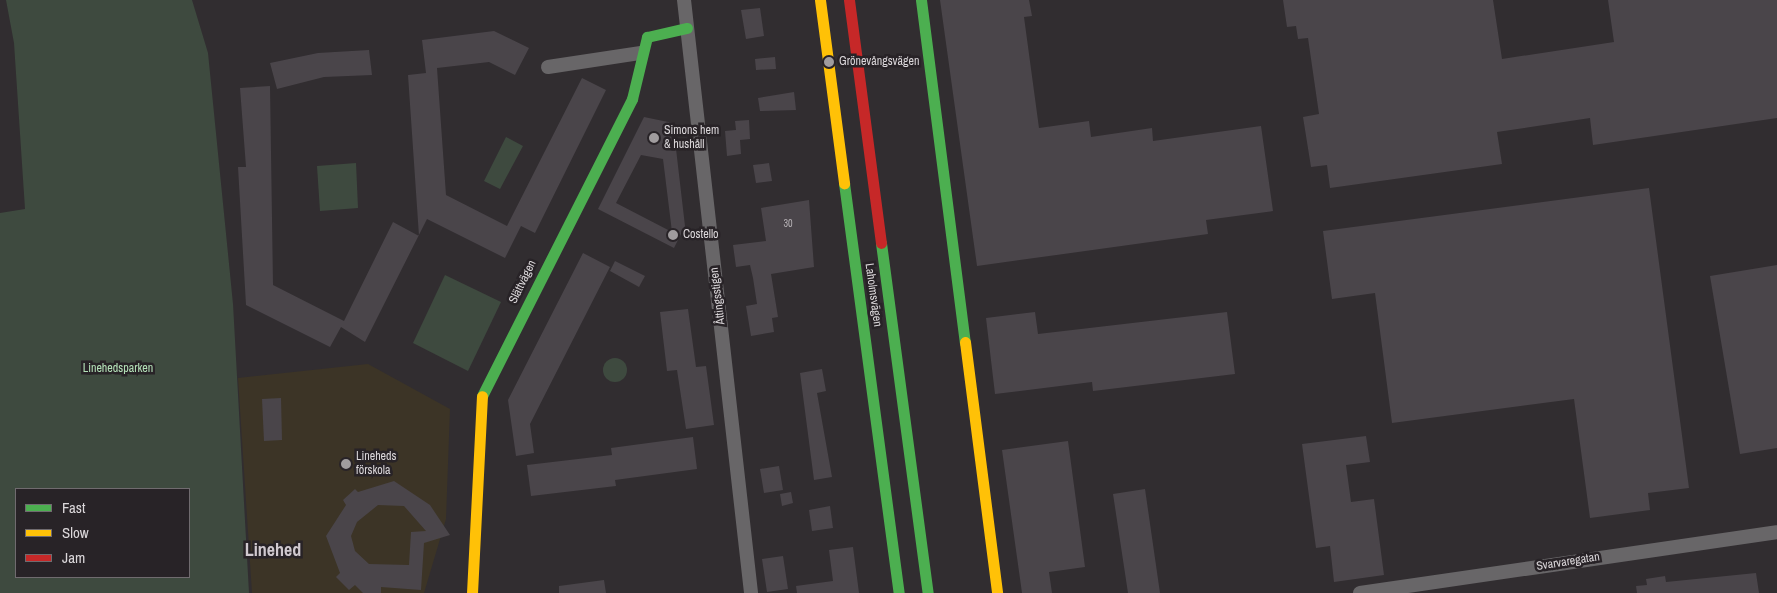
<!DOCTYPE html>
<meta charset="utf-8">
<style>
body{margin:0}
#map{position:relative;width:1777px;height:593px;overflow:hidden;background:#312d30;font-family:"Archivo Narrow",sans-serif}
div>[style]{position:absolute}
.education>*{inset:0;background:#3c3426}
.green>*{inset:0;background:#3e4a3f}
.round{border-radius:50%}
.building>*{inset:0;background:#4a454a}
.street>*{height:14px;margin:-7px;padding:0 7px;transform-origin:7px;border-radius:7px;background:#686668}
.fast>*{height:11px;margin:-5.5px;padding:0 5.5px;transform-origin:5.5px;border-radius:5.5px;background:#4caf50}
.slow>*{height:11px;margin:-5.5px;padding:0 5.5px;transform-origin:5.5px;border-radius:5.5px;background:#ffc107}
.jam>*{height:11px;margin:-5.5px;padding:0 5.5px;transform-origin:5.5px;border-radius:5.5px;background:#c62828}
.dots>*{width:14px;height:14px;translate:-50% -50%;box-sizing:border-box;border:2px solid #282327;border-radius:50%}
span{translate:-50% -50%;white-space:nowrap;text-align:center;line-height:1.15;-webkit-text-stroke:5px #282327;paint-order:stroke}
.number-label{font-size:10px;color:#b7b2b6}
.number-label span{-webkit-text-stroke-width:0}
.poi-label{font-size:12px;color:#dbd7da}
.left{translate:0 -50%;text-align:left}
.street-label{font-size:12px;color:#dbd7da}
.park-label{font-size:12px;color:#b4e1b8}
.district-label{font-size:18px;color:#d0c9cf;font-weight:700}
.legend{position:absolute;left:15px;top:488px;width:175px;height:90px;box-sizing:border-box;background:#282327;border:1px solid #706b6f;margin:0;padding:6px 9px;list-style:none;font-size:15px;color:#dbd7da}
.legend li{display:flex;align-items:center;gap:10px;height:25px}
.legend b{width:25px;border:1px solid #706b6f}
</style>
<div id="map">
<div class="education">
<i style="clip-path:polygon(368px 364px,450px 409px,446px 519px,424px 593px,252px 593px,238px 378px)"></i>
</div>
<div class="green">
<i style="clip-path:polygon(evenodd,6px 0,192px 0,208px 53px,233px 304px,249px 593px,0 593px,0 213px,25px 209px,14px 43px,6px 0,16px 489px,189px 489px,189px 577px,16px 577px,16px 489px)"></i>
<i style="clip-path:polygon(506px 137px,523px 146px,500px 189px,484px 181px)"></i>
<i style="clip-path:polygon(356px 163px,358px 208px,320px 211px,317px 166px)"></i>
<i style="clip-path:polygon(445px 275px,501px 302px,468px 371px,413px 343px)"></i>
<i class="round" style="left:603px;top:358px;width:24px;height:24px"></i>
</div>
<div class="building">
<i style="clip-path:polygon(940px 0,1029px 0,1032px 16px,1024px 17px,1039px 128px,1089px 121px,1091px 137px,1152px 128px,1153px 141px,1261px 126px,1273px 211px,1206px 220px,1208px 234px,977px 266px)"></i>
<i style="clip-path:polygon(1283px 0,1493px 0,1502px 59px,1614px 42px,1608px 0,1777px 0,1777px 118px,1593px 145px,1590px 118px,1497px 132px,1502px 164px,1330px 188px,1327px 165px,1311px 167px,1303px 117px,1319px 114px,1308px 38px,1298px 39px,1296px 26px,1287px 27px)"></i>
<i style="clip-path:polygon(760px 8px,764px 36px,746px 39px,741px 10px)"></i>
<i style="clip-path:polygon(494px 31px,529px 48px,515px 75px,489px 62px,437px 68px,446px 195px,507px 226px,582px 78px,606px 90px,535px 233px,521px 226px,505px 258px,427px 219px,365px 342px,341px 327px,330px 347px,246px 305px,238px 167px,246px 167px,240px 88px,270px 86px,273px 285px,344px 321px,393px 222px,419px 236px,408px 75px,426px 73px,422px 40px)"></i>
<i style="clip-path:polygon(369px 50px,372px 75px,324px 77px,277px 89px,270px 63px,318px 53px)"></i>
<i style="clip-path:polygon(775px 57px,776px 69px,756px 70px,755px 59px)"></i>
<i style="clip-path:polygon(794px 92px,796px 110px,760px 111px,758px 98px)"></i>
<i style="clip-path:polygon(evenodd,644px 117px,673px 123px,685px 226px,674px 248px,598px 209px,644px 117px,641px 155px,663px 159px,672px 232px,616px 203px,641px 155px)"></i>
<i style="clip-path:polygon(749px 120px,750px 139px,740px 140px,741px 154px,727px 156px,725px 131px,736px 130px,735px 121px)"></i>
<i style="clip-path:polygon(769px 163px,772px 181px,756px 183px,753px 165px)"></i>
<i style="clip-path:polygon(1649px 188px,1689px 488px,1648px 493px,1650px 510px,1590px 518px,1574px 399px,1392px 423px,1375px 293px,1332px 299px,1323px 231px)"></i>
<i style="clip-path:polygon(809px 200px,814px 267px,771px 274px,778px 317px,772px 318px,774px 332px,751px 336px,746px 306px,757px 304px,753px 278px,750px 265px,736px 267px,733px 245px,766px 241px,761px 208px)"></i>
<i style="clip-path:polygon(583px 253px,610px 267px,530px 424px,534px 453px,516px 456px,508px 400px)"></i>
<i style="clip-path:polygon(615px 261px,645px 276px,639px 287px,610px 271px)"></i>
<i style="clip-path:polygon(1777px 265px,1777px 448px,1740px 454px,1710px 276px)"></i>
<i style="clip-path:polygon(688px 309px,696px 367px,706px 366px,714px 425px,686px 429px,677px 370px,667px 371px,660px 312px)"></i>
<i style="clip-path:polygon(1035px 312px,1038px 334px,1227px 312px,1235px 374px,1093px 391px,1092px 382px,995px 394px,986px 318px)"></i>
<i style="clip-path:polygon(822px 369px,826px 391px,817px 393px,832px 477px,814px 480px,800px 373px)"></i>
<i style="clip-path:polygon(281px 398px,282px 440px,264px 441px,262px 399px)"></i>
<i style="clip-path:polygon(1366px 436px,1370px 462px,1346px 465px,1351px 502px,1374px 499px,1384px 575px,1334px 582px,1330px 546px,1316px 548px,1302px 444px)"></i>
<i style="clip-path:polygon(693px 437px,697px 469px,615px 480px,616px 486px,531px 496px,527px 465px,612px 455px,611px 448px)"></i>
<i style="clip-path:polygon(1068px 441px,1085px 567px,1049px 572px,1052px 593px,1022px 593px,1002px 450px)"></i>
<i style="clip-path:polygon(779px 466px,783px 490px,764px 493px,760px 469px)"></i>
<i style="clip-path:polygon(evenodd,394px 481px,430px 505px,450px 535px,424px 543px,421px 590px,381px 587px,381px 593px,363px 593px,355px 585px,349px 590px,336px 577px,340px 573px,326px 536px,346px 505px,343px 500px,355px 489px,358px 492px,394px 481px,378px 505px,404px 506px,426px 531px,411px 532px,409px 565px,369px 564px,355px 551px,351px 536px,357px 522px,378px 505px)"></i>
<i style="clip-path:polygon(1145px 489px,1160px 593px,1128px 593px,1113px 494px)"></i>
<i style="clip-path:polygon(791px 492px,793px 503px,782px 506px,780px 494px)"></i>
<i style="clip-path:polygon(830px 506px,833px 528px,812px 531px,809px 510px)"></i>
<i style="clip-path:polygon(853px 547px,859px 593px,797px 593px,796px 586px,833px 581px,829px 550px)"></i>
<i style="clip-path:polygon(783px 556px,788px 589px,767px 592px,762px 559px)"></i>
<i style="clip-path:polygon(1756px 573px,1759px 593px,1637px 593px,1636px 586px,1647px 585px,1646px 579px,1665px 576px,1666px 582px)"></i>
<i style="clip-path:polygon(604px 580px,606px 593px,559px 593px,559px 586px)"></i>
</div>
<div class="street">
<i style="left:684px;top:0;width:597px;rotate:83.55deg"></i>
<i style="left:548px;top:67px;width:94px;rotate:-8.6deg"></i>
<i style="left:1360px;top:593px;width:421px;rotate:-8.3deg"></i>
</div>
<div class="fast">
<i style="left:921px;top:0;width:345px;rotate:82.7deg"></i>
<i style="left:844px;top:183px;width:414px;rotate:82.4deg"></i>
<i style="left:881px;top:243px;width:353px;rotate:82.4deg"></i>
<i style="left:482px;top:396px;width:333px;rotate:-63.2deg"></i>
<i style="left:632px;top:99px;width:64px;rotate:-76.4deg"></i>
<i style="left:647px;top:37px;width:41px;rotate:-12.7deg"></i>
</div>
<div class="slow">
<i style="left:820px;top:0;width:185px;rotate:82.5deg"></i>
<i style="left:965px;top:342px;width:253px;rotate:82.7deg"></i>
<i style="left:472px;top:593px;width:197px;rotate:-87.1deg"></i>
</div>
<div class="jam">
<i style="left:849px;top:0;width:245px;rotate:82.5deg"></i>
</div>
<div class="dots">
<i style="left:829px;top:62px;background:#a09c9e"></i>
<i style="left:654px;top:138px;background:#a09c9e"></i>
<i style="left:673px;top:235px;background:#a09c9e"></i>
<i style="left:346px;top:464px;background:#a09c9e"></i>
</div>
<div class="number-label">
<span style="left:788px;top:224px">30</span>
</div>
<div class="poi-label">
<span class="left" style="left:839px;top:62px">Grönevångsvägen</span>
<span class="left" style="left:664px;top:138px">Simons hem<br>&amp; hushåll</span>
<span class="left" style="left:683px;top:235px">Costello</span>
<span class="left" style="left:356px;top:464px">Lineheds<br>förskola</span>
</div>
<div class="street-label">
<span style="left:523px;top:282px;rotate:-64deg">Slättvägen</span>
<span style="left:873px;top:295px;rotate:82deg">Laholmsvägen</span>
<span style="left:718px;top:296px;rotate:-97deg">Åttingsstigen</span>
<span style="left:1568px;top:562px;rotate:-9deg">Svarvaregatan</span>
</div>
<div class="park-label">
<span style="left:118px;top:369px">Linehedsparken</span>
</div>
<div class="district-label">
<span style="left:273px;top:550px">Linehed</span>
</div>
<ul class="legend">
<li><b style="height:6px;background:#4caf50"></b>Fast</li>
<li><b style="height:6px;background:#ffc107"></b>Slow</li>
<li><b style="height:6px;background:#c62828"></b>Jam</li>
</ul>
</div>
